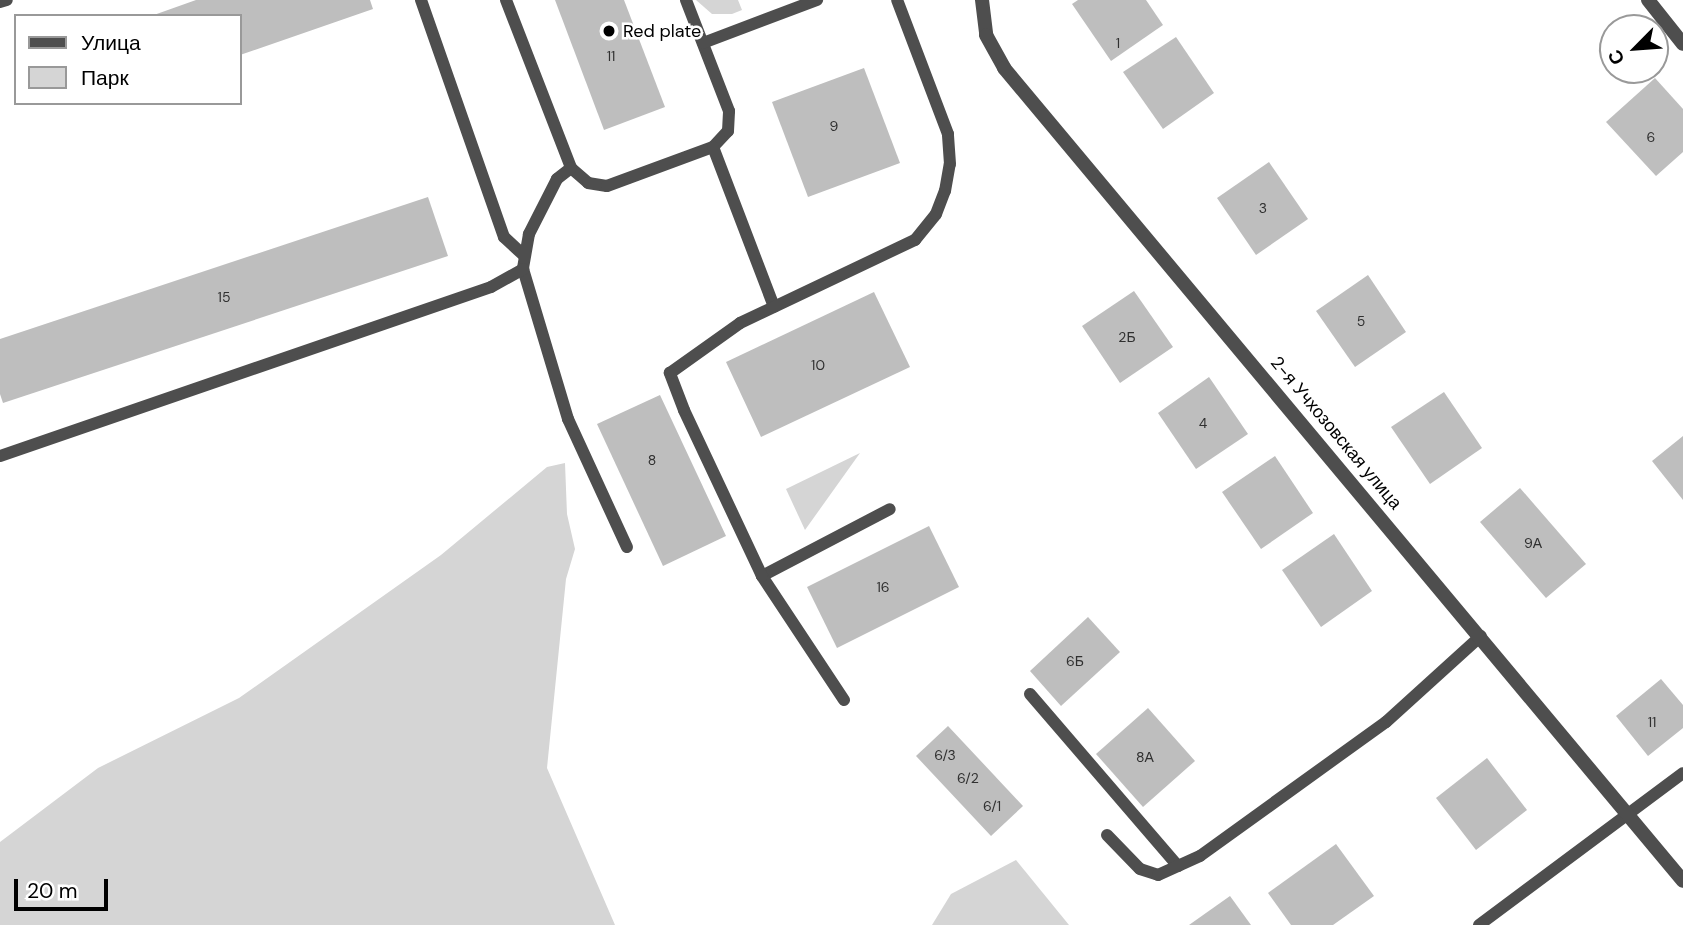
<!DOCTYPE html>
<meta charset="utf-8">
<style>
body{margin:0}
#map{position:relative;width:1683px;height:925px;overflow:hidden;background:#fff;font-family:"DM Sans",sans-serif}
div>[style]{position:absolute}
.green>*{inset:0;background:#d5d5d5}
.building>*{inset:0;background:#bebebe}
.lane>*{height:12px;margin:-6px;padding:0 6px;transform-origin:6px;border-radius:6px;background:#4e4e4e}
.street>*{height:14px;margin:-7px;padding:0 7px;transform-origin:7px;border-radius:7px;background:#4e4e4e}
.dots>*{width:19px;height:19px;translate:-50% -50%;box-sizing:border-box;border:4px solid #fff;border-radius:50%}
span{translate:-50% -50%;white-space:nowrap;text-align:center;line-height:1.15;-webkit-text-stroke:5px #fff;paint-order:stroke}
.number-label{font-size:14px;color:#303030}
.number-label span{-webkit-text-stroke-width:0}
.poi-label{font-size:18px;color:#000}
.left{translate:0 -50%;text-align:left}
.street-label{font-size:18px;color:#000}
.legend{position:absolute;left:14px;top:14px;width:228px;height:91px;box-sizing:border-box;background:#fff;border:2px solid #999;margin:0;padding:9px 12px;list-style:none;font-size:21px;color:#000}
.legend li{display:flex;align-items:center;gap:14px;height:35px}
.legend b{width:35px;border:2px solid #999}
.north{position:absolute;left:1599px;top:14px;width:70px;height:70px;box-sizing:border-box;background:#fff;border:2px solid #999;border-radius:50%;rotate:245deg;font-size:19px;font-weight:700;line-height:28px;text-align:center;color:#000}
.north::after{content:'';display:block;margin:auto;width:24px;height:32px;background:#000;clip-path:polygon(50% 0,100% 100%,50% 72%,0 100%)}
.scale{position:absolute;left:14px;top:879px;width:94px;height:32px;box-sizing:border-box;border:4px solid #000;border-top:0;padding-left:9px;font-size:21px;line-height:24px;white-space:nowrap;color:#000;-webkit-text-stroke:5px #fff;paint-order:stroke}
</style>
<div id="map">
<div class="green">
<i style="clip-path:polygon(696px 0,738px 0,742px 10px,732px 14px,712px 14px)"></i>
<i style="clip-path:polygon(860px 453px,805px 530px,786px 489px)"></i>
<i style="clip-path:polygon(565px 463px,567px 514px,575px 549px,566px 579px,547px 768px,615px 925px,0 925px,0 842px,98px 768px,239px 698px,441px 555px,547px 467px)"></i>
<i style="clip-path:polygon(1016px 860px,1069px 925px,932px 925px,951px 894px)"></i>
</div>
<div class="building">
<i style="clip-path:polygon(196px 0,370px 0,373px 9px,240px 55px,240px 16px,151px 16px)"></i>
<i style="clip-path:polygon(555px 0,624px 0,665px 107px,604px 130px)"></i>
<i style="clip-path:polygon(1078px 0,1146px 0,1163px 25px,1111px 61px,1072px 4px)"></i>
<i style="clip-path:polygon(1176px 37px,1214px 93px,1163px 129px,1123px 72px)"></i>
<i style="clip-path:polygon(864px 68px,900px 163px,808px 197px,772px 102px)"></i>
<i style="clip-path:polygon(1655px 78px,1683px 109px,1683px 152px,1656px 176px,1606px 122px)"></i>
<i style="clip-path:polygon(1269px 162px,1308px 219px,1256px 255px,1217px 198px)"></i>
<i style="clip-path:polygon(428px 197px,448px 256px,3px 403px,0 394px,0 339px)"></i>
<i style="clip-path:polygon(1368px 275px,1406px 332px,1355px 367px,1316px 311px)"></i>
<i style="clip-path:polygon(1134px 291px,1173px 347px,1120px 383px,1082px 326px)"></i>
<i style="clip-path:polygon(874px 292px,910px 367px,761px 437px,726px 362px)"></i>
<i style="clip-path:polygon(1209px 377px,1248px 434px,1196px 469px,1158px 413px)"></i>
<i style="clip-path:polygon(1444px 392px,1482px 448px,1430px 484px,1391px 427px)"></i>
<i style="clip-path:polygon(660px 395px,726px 536px,663px 566px,597px 424px)"></i>
<i style="clip-path:polygon(1683px 436px,1683px 500px,1652px 461px)"></i>
<i style="clip-path:polygon(1275px 456px,1313px 513px,1261px 549px,1222px 492px)"></i>
<i style="clip-path:polygon(1520px 488px,1586px 564px,1546px 598px,1480px 522px)"></i>
<i style="clip-path:polygon(929px 526px,959px 587px,837px 648px,807px 587px)"></i>
<i style="clip-path:polygon(1334px 534px,1372px 591px,1321px 627px,1282px 570px)"></i>
<i style="clip-path:polygon(1088px 617px,1120px 652px,1061px 706px,1030px 671px)"></i>
<i style="clip-path:polygon(1661px 679px,1683px 705px,1683px 728px,1648px 756px,1616px 716px)"></i>
<i style="clip-path:polygon(1148px 708px,1195px 761px,1143px 807px,1096px 754px)"></i>
<i style="clip-path:polygon(948px 726px,1023px 806px,991px 836px,916px 756px)"></i>
<i style="clip-path:polygon(1487px 758px,1527px 810px,1476px 850px,1436px 798px)"></i>
<i style="clip-path:polygon(1336px 844px,1374px 896px,1333px 925px,1291px 925px,1268px 893px)"></i>
<i style="clip-path:polygon(1230px 896px,1251px 925px,1189px 925px)"></i>
</div>
<div class="lane">
<i style="left:421px;top:0;width:251px;rotate:70.7deg"></i>
<i style="left:504px;top:237px;width:26px;rotate:43deg"></i>
<i style="left:506px;top:0;width:180px;rotate:68.8deg"></i>
<i style="left:571px;top:168px;width:23px;rotate:41deg"></i>
<i style="left:588px;top:183px;width:19px;rotate:9deg"></i>
<i style="left:607px;top:186px;width:113px;rotate:-20.2deg"></i>
<i style="left:713px;top:147px;width:22px;rotate:-47deg"></i>
<i style="left:728px;top:131px;width:20px;rotate:-87deg"></i>
<i style="left:729px;top:111px;width:119px;rotate:-111.2deg"></i>
<i style="left:0;top:2px;width:7px;rotate:-16deg"></i>
<i style="left:703px;top:43px;width:122px;rotate:-20.7deg"></i>
<i style="left:713px;top:147px;width:171px;rotate:69.1deg"></i>
<i style="left:571px;top:168px;width:18px;rotate:142deg"></i>
<i style="left:557px;top:179px;width:62px;rotate:117deg"></i>
<i style="left:529px;top:234px;width:36px;rotate:100deg"></i>
<i style="left:523px;top:269px;width:157px;rotate:73.3deg"></i>
<i style="left:568px;top:419px;width:141px;rotate:65.3deg"></i>
<i style="left:0;top:456px;width:519px;rotate:-18.99deg"></i>
<i style="left:491px;top:287px;width:37px;rotate:-29deg"></i>
<i style="left:762px;top:576px;width:144px;rotate:-27.6deg"></i>
<i style="left:1030px;top:694px;width:227px;rotate:49.3deg"></i>
<i style="left:844px;top:700px;width:149px;rotate:-123.5deg"></i>
<i style="left:762px;top:576px;width:183px;rotate:-115.2deg"></i>
<i style="left:684px;top:410px;width:40px;rotate:-111deg"></i>
<i style="left:670px;top:373px;width:86px;rotate:-35.5deg"></i>
<i style="left:740px;top:323px;width:194px;rotate:-25.4deg"></i>
<i style="left:915px;top:240px;width:33px;rotate:-51deg"></i>
<i style="left:936px;top:214px;width:25px;rotate:-69deg"></i>
<i style="left:945px;top:191px;width:27px;rotate:-80deg"></i>
<i style="left:950px;top:164px;width:30px;rotate:-94deg"></i>
<i style="left:948px;top:134px;width:143px;rotate:-110.8deg"></i>
<i style="left:1107px;top:835px;width:47px;rotate:45.9deg"></i>
<i style="left:1140px;top:869px;width:19px;rotate:18deg"></i>
<i style="left:1158px;top:875px;width:46px;rotate:-24.3deg"></i>
<i style="left:1200px;top:856px;width:229px;rotate:-35.8deg"></i>
<i style="left:1386px;top:722px;width:128px;rotate:-42.2deg"></i>
<i style="left:1479px;top:925px;width:254px;rotate:-36.7deg"></i>
</div>
<div class="street">
<i style="left:982px;top:0;width:35px;rotate:83deg"></i>
<i style="left:986px;top:35px;width:38px;rotate:61deg"></i>
<i style="left:1004px;top:68px;width:1059px;rotate:50.13deg"></i>
<i style="left:1648px;top:0;width:56px;rotate:51.5deg"></i>
</div>
<div class="dots">
<i style="left:609px;top:31px;background:#000"></i>
</div>
<div class="number-label">
<span style="left:1118px;top:43px">1</span>
<span style="left:611px;top:56px">11</span>
<span style="left:834px;top:126px">9</span>
<span style="left:1651px;top:137px">6</span>
<span style="left:1263px;top:208px">3</span>
<span style="left:224px;top:297px">15</span>
<span style="left:1361px;top:321px">5</span>
<span style="left:1127px;top:337px">2Б</span>
<span style="left:818px;top:365px">10</span>
<span style="left:1203px;top:423px">4</span>
<span style="left:652px;top:460px">8</span>
<span style="left:1533px;top:543px">9А</span>
<span style="left:883px;top:587px">16</span>
<span style="left:1075px;top:661px">6Б</span>
<span style="left:1652px;top:722px">11</span>
<span style="left:945px;top:755px">6/3</span>
<span style="left:1145px;top:757px">8А</span>
<span style="left:968px;top:778px">6/2</span>
<span style="left:992px;top:806px">6/1</span>
</div>
<div class="poi-label">
<span class="left" style="left:623px;top:31px">Red plate</span>
</div>
<div class="street-label">
<span style="left:1336px;top:433px;rotate:50deg">2-я Учхозовская улица</span>
</div>
<ul class="legend">
<li><b style="height:9px;background:#4e4e4e"></b>Улица</li>
<li><b style="height:19px;background:#d5d5d5"></b>Парк</li>
</ul>
<div class="north">С</div>
<div class="scale">20 m</div>
</div>
